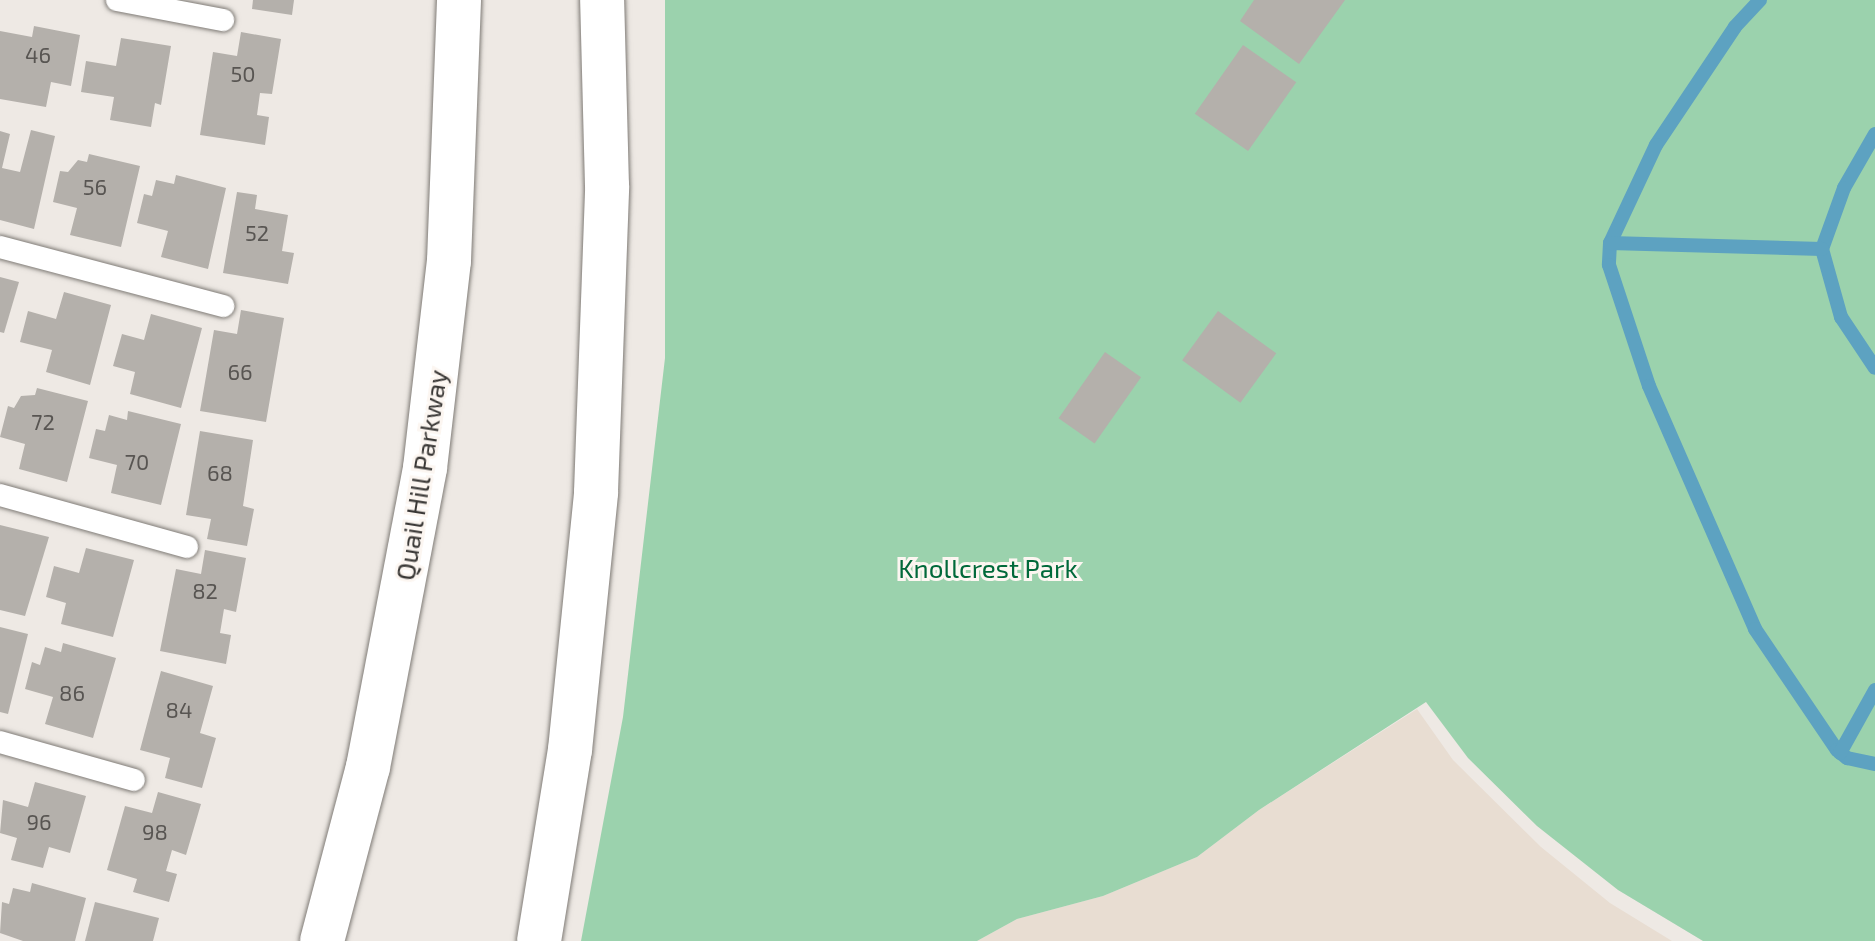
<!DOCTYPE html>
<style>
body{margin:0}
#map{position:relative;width:1875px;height:941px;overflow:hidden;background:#eee9e4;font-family:"Exo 2",sans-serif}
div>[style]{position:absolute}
.built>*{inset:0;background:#e8ddd2}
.green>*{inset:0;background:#9bd2ad}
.stream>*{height:14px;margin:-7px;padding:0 7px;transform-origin:7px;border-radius:7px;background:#5da2c1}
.building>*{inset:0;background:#b4b0ab;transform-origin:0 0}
.roads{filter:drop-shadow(0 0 2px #7f7b76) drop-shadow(0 0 2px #7f7b76)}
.lane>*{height:22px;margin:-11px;padding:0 11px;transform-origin:11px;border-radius:11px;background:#fff}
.secondary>*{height:44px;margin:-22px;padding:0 22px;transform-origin:22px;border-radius:22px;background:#fff}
span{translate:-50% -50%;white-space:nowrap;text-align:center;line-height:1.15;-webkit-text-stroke:6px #fcf6f1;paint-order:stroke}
.number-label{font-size:22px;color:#585552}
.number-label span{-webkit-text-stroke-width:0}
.street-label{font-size:26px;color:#393735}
.park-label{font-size:26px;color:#00693a}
</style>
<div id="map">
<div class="built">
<div style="clip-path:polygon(1417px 709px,1453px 760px,1541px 847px,1610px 903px,1672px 941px,977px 941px,1017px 919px,1103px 896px,1197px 857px,1259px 810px)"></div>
</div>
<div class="green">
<div style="clip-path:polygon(665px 0,1875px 0,1875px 941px,1703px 941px,1618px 890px,1537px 826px,1468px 758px,1426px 702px,1259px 810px,1197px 857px,1103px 896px,1017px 919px,977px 941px,581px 941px,623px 717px,665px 358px)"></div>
</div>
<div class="stream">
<div style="left:1760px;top:0;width:37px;rotate:133deg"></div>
<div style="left:1735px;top:27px;width:142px;rotate:123.8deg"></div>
<div style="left:1656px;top:145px;width:108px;rotate:115.1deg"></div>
<div style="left:1610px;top:243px;width:22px;rotate:93deg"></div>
<div style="left:1609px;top:265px;width:127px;rotate:71.7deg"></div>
<div style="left:1649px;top:386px;width:265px;rotate:66.4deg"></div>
<div style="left:1755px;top:629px;width:146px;rotate:55.9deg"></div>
<div style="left:1837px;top:750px;width:13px;rotate:39deg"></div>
<div style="left:1847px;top:758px;width:29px;rotate:12deg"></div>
<div style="left:1875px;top:134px;width:62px;rotate:119.9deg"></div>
<div style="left:1844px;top:188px;width:65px;rotate:109.8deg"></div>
<div style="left:1822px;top:249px;width:71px;rotate:74.4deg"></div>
<div style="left:1841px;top:317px;width:61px;rotate:56.3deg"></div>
<div style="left:1610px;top:243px;width:212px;rotate:1.6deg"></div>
<div style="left:1840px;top:753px;width:72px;rotate:-60.9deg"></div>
</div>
<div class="building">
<div style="clip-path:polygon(253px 0,294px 0,292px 15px,252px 9px)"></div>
<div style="clip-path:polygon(1254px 0,1345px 0,1299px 64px,1240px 21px)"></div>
<div style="clip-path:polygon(34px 26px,80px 35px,71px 86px,51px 82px,46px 107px,0 99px,0 31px,32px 37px)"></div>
<div style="clip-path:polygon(241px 32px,281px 39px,272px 94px,260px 93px,257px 115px,269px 117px,265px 145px,200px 135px,213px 52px,237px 56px)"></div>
<div style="clip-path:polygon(121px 38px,171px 46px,161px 105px,155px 103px,151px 127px,110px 120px,114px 97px,81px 92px,86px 61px,116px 66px)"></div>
<div style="left:1243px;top:45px;width:65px;height:84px;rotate:35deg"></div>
<div style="clip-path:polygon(31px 130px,55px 136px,34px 229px,0 220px,0 131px,10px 134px,2px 168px,20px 172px)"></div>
<div style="clip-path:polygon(89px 154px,140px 166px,121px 247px,70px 235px,77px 208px,53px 202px,60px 171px,68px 172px,78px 160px,87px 162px)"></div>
<div style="clip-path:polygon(176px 175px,226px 188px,208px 269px,161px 257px,168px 231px,137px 223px,144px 194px,152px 196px,156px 180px,174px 184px)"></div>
<div style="clip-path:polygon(237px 192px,257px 195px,255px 209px,288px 215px,282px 251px,294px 253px,288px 284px,223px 273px)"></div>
<div style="clip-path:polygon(0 277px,19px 282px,4px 333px,0 332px)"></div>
<div style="clip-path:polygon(64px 292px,111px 305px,90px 385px,46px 372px,52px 350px,20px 342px,28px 311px,56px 319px)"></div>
<div style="clip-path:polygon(241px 310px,284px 318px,266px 422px,200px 411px,214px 330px,237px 334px)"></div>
<div style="left:1218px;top:311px;width:72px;height:61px;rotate:36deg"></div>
<div style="clip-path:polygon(151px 314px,202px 328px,181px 408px,130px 394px,135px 372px,113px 366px,122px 334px,144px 340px)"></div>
<div style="left:1105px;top:352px;width:44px;height:81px;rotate:35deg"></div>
<div style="clip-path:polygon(37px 388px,88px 401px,67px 482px,19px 469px,25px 444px,0 437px,8px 406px,14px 408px,21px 396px,35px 395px)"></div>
<div style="clip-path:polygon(128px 411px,181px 424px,161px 505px,111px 493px,117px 465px,89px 458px,96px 429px,105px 431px,109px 415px,127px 420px)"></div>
<div style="clip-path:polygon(200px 431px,253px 440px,243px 506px,254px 509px,247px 546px,207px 539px,211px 519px,186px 515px)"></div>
<div style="clip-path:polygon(0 525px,49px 537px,25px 616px,0 610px)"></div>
<div style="clip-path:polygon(86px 548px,134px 560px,113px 637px,61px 624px,66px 603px,46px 597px,54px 566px,79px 573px)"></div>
<div style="clip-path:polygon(205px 550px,246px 558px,236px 612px,224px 609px,220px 633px,231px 635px,226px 664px,160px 651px,176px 569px,201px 574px)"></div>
<div style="clip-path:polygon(0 627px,28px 634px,8px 714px,0 712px)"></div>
<div style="clip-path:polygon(63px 643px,116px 658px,93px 738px,45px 724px,53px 697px,25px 689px,32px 662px,40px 665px,45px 647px,61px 652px)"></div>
<div style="clip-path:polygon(161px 671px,213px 686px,200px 733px,216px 738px,202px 788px,165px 778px,170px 758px,140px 750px)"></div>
<div style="clip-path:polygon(35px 782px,86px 796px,70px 853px,49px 847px,43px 868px,11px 860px,17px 838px,0 833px,3px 800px,28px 807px)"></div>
<div style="clip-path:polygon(158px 792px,201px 804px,186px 855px,172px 850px,166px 871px,177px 874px,169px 902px,133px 892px,137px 879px,107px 870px,125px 806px,152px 813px)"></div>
<div style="clip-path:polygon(32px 883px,86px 898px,75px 941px,23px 941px,0 933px,2px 902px,9px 904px,13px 888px,30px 892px)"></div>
<div style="clip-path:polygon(95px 902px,159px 918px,153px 941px,85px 941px)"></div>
</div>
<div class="roads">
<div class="lane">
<div style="left:117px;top:0;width:108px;rotate:10.7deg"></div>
<div style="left:0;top:247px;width:231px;rotate:14.8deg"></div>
<div style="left:0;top:495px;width:194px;rotate:15.5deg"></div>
<div style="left:0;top:742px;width:139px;rotate:15.8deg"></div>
</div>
<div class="secondary">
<div style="left:322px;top:941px;width:180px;rotate:-75.2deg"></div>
<div style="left:368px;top:767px;width:304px;rotate:-79.2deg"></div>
<div style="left:425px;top:468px;width:208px;rotate:-83.4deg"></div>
<div style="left:449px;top:261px;width:261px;rotate:-87.8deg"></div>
<div style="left:539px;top:941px;width:193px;rotate:-80.8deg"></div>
<div style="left:570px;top:750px;width:259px;rotate:-84.2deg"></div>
<div style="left:596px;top:492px;width:306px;rotate:-87.9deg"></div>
<div style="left:607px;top:186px;width:186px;rotate:-91.5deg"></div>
</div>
</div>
<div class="number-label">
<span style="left:38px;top:55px">46</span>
<span style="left:243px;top:74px">50</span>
<span style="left:95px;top:187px">56</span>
<span style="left:257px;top:233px">52</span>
<span style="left:240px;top:372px">66</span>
<span style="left:43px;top:422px">72</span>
<span style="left:137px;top:462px">70</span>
<span style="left:220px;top:473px">68</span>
<span style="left:205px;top:591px">82</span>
<span style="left:72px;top:693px">86</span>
<span style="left:179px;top:710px">84</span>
<span style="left:39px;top:822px">96</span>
<span style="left:155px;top:832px">98</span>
</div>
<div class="street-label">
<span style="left:421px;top:475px;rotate:-81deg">Quail Hill Parkway</span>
</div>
<div class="park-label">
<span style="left:988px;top:568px">Knollcrest Park</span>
</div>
</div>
